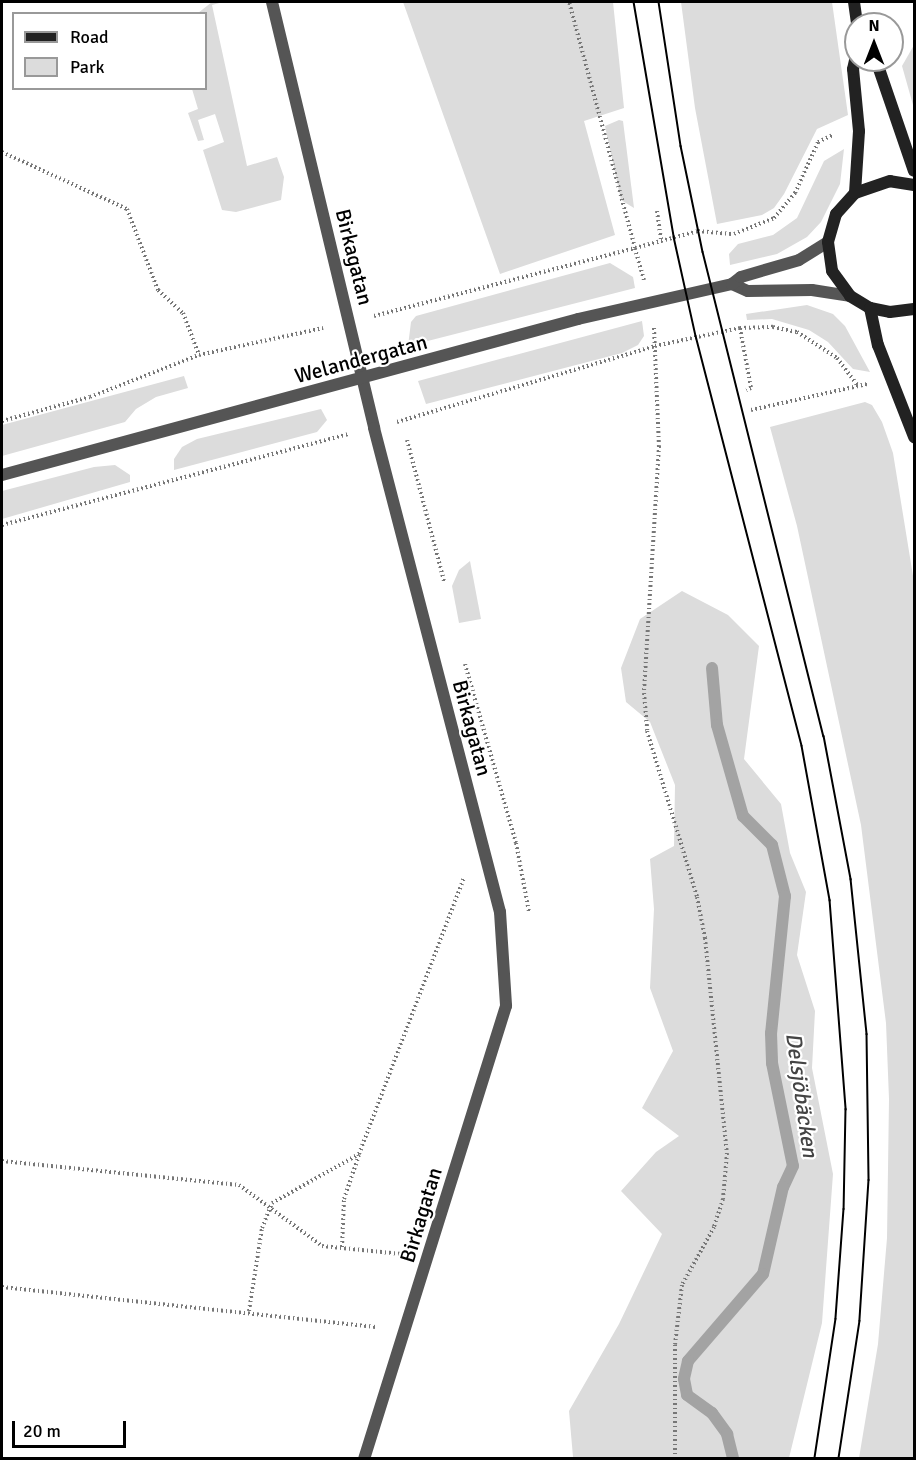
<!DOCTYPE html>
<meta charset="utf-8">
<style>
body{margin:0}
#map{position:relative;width:916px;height:1460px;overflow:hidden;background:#fff;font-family:Signika,sans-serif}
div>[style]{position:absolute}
.green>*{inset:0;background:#dcdcdc}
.stream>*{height:12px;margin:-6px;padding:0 6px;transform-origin:6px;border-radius:6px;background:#a3a3a3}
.path>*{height:4px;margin-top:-2px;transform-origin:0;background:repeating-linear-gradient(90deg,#777 0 1.5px,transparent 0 4.5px)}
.street>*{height:12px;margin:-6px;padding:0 6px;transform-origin:6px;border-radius:6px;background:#555}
.secondary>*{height:12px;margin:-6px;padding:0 6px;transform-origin:6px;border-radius:6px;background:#222}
.tram>*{height:1.5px;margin:-0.75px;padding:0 0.75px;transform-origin:0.75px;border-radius:0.75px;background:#000}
span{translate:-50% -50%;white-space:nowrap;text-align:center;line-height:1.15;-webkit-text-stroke:4.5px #fff;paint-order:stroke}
.street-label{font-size:21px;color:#000}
.water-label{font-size:22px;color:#444;font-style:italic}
.frame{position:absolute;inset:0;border:3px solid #000;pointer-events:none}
.legend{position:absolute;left:12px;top:12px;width:195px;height:78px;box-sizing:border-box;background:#fff;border:2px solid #999;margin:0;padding:8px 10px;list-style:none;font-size:18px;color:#000}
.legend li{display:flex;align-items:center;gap:12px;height:30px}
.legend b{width:30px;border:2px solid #999}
.north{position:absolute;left:844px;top:12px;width:60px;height:60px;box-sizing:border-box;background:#fff;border:2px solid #999;border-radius:50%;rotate:0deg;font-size:16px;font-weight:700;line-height:24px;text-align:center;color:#000}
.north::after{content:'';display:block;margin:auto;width:21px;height:27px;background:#000;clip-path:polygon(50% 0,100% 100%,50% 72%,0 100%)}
.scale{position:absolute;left:12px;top:1421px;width:114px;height:27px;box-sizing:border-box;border:3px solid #000;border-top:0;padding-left:8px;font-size:18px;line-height:21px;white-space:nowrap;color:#000;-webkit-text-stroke:4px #fff;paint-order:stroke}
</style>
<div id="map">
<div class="green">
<div style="clip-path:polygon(212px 2px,223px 2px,212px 5px,247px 166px,277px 157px,284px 177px,281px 200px,236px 212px,222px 210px,203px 150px,224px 142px,215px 114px,198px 120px,204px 140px,198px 141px,188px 113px,198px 109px,192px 89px,206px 88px,206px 14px,198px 13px)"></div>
<div style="clip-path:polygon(403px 2px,613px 2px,624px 108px,584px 121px,615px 235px,500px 274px)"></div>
<div style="clip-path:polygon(681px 2px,832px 2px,848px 115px,817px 129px,784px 194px,774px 208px,762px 215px,717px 224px,695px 108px)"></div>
<div style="clip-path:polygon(914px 45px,914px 104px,913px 105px,902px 66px)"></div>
<div style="clip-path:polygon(619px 120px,623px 121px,634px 208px,621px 200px,605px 126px)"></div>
<div style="clip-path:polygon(844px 149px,840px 184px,821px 222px,807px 237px,777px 254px,730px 265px,729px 254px,738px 244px,773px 235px,797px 218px,824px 161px)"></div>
<div style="clip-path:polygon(610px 263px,633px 277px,635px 288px,408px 346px,411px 322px,416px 316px)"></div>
<div style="clip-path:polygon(807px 305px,833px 314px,845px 326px,870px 372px,853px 369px,828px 342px,809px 330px,772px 319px,747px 320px,746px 314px)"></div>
<div style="clip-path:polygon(642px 321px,644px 336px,638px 345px,622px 353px,426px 404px,418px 381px)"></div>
<div style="clip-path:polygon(184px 376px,188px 388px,156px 397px,136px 409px,125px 422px,2px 456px,2px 425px)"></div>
<div style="clip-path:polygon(865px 402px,872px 405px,882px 422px,893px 453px,914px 582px,914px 1458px,859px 1458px,878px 1344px,887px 1238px,889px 1099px,886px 1023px,861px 825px,797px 526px,770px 427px)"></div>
<div style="clip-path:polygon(321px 409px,327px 420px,317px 432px,174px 470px,174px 459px,182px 447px,197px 439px)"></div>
<div style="clip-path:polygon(115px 465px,130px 475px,130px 482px,2px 519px,2px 491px,94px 467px)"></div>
<div style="clip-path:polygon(470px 561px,481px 619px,459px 623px,452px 586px,459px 570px)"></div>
<div style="clip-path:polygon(682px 591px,728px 615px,759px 646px,744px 759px,781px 804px,790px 853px,806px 892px,797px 955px,815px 1011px,812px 1068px,833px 1174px,822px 1323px,789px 1458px,573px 1457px,569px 1411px,619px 1324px,662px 1234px,621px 1191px,656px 1152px,679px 1136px,642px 1108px,673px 1051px,650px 988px,654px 909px,650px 859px,674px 846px,675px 785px,650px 722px,626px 702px,621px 668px,640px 619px)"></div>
</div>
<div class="stream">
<div style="left:712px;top:668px;width:57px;rotate:85deg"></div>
<div style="left:717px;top:725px;width:95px;rotate:74.1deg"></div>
<div style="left:743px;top:816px;width:41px;rotate:45deg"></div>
<div style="left:772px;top:845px;width:53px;rotate:75.7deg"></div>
<div style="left:785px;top:896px;width:138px;rotate:95.8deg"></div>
<div style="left:771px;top:1033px;width:30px;rotate:88deg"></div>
<div style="left:772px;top:1063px;width:105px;rotate:78.5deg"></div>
<div style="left:793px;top:1166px;width:23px;rotate:115deg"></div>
<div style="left:783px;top:1187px;width:89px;rotate:102.9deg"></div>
<div style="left:763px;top:1274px;width:115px;rotate:130.8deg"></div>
<div style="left:688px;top:1361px;width:18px;rotate:103deg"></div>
<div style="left:684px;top:1379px;width:16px;rotate:79deg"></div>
<div style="left:687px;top:1395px;width:31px;rotate:36deg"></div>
<div style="left:712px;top:1413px;width:26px;rotate:54deg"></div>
<div style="left:727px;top:1434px;width:25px;rotate:76deg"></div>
</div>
<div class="path">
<div style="left:2px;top:152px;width:137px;rotate:24.5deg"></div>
<div style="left:127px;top:209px;width:87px;rotate:69.1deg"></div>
<div style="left:158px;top:290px;width:34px;rotate:43deg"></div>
<div style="left:183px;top:313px;width:45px;rotate:69.1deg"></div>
<div style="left:657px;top:211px;width:29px;rotate:82deg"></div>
<div style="left:644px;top:280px;width:33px;rotate:-106deg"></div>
<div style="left:635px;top:248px;width:65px;rotate:-15.1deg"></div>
<div style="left:698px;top:231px;width:36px;rotate:5deg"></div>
<div style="left:734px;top:234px;width:43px;rotate:-21.8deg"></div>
<div style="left:774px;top:218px;width:33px;rotate:-50deg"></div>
<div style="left:795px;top:193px;width:56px;rotate:-65.7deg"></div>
<div style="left:818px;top:142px;width:17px;rotate:-25deg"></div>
<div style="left:374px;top:316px;width:270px;rotate:-14.6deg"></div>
<div style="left:635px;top:248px;width:255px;rotate:-105deg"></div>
<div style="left:654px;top:328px;width:118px;rotate:87.6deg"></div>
<div style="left:659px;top:446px;width:247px;rotate:93.5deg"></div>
<div style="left:644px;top:693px;width:38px;rotate:85deg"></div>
<div style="left:647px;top:731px;width:173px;rotate:73.2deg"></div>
<div style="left:697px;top:897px;width:42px;rotate:79deg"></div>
<div style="left:705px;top:938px;width:216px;rotate:84.2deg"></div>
<div style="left:727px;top:1153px;width:46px;rotate:95deg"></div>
<div style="left:723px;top:1199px;width:29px;rotate:108deg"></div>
<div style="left:714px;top:1227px;width:66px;rotate:118.9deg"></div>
<div style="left:682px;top:1285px;width:60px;rotate:96.7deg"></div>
<div style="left:675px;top:1345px;width:113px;rotate:90deg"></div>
<div style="left:740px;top:328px;width:61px;rotate:79.6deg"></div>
<div style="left:751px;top:388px;width:5px;rotate:158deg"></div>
<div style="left:751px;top:410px;width:119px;rotate:-12.6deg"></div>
<div style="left:2px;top:421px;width:91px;rotate:-15.3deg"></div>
<div style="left:90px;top:397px;width:117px;rotate:-21.1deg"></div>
<div style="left:199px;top:355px;width:127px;rotate:-12.3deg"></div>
<div style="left:397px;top:422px;width:269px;rotate:-16.4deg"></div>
<div style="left:655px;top:346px;width:87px;rotate:-12deg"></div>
<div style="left:740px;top:328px;width:33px;rotate:-2deg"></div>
<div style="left:773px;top:327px;width:25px;rotate:12deg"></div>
<div style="left:797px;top:332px;width:48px;rotate:33deg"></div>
<div style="left:837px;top:358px;width:35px;rotate:53deg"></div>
<div style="left:407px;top:440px;width:146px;rotate:75.3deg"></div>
<div style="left:2px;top:525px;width:359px;rotate:-14.7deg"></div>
<div style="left:465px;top:664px;width:186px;rotate:74.1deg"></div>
<div style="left:516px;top:843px;width:70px;rotate:79.3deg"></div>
<div style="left:2px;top:1161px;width:238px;rotate:5.8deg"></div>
<div style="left:239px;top:1185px;width:103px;rotate:36.3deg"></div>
<div style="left:322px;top:1246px;width:80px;rotate:5.7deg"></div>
<div style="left:342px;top:1247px;width:48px;rotate:-87.6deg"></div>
<div style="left:344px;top:1199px;width:46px;rotate:-71.2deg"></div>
<div style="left:2px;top:1287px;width:378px;rotate:6.1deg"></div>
<div style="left:249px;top:1311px;width:84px;rotate:-81.1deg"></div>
<div style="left:262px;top:1228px;width:27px;rotate:-68deg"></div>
<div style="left:272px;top:1203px;width:100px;rotate:-29.4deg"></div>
<div style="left:359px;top:1154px;width:295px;rotate:-69.2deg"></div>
</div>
<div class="street">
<div style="left:272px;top:2px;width:438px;rotate:76.5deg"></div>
<div style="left:374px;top:428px;width:500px;rotate:75.41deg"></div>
<div style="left:500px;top:912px;width:94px;rotate:86.3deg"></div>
<div style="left:506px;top:1006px;width:474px;rotate:107.4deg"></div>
<div style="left:732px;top:284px;width:17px;rotate:24deg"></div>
<div style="left:748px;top:291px;width:64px;rotate:-0.9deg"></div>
<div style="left:812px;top:290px;width:38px;rotate:9deg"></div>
<div style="left:2px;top:475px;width:597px;rotate:-15.15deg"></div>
<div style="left:578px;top:319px;width:158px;rotate:-12.8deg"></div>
<div style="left:732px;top:284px;width:11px;rotate:-38deg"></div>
<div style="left:741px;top:277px;width:60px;rotate:-16.3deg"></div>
<div style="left:799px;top:260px;width:34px;rotate:-32deg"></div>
</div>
<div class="secondary">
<div style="left:854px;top:2px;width:22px;rotate:82deg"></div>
<div style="left:876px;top:60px;width:117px;rotate:71.1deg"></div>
<div style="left:914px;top:185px;width:24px;rotate:-171deg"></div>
<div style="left:890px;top:181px;width:37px;rotate:161deg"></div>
<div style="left:855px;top:193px;width:28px;rotate:132deg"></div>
<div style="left:836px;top:214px;width:29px;rotate:106deg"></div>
<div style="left:828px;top:242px;width:29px;rotate:82deg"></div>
<div style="left:832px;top:271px;width:31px;rotate:54deg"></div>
<div style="left:850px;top:296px;width:23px;rotate:31deg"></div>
<div style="left:870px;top:308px;width:20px;rotate:11deg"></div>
<div style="left:890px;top:312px;width:24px;rotate:-7deg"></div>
<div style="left:855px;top:193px;width:62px;rotate:-86.3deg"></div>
<div style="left:859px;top:131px;width:62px;rotate:-95.5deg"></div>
<div style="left:853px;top:69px;width:13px;rotate:-77deg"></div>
<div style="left:870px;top:308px;width:38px;rotate:78deg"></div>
<div style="left:878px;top:345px;width:99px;rotate:68.6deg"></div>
</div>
<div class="tram">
<div style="left:634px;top:2px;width:238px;rotate:80.3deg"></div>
<div style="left:674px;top:237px;width:101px;rotate:77.5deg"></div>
<div style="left:696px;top:336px;width:423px;rotate:75.5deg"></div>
<div style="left:802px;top:746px;width:157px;rotate:79.7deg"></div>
<div style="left:830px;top:900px;width:210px;rotate:85.6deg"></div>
<div style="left:846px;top:1109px;width:100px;rotate:91.1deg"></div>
<div style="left:844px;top:1209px;width:110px;rotate:94.2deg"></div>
<div style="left:836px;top:1319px;width:141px;rotate:98.6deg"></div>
<div style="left:659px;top:2px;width:146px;rotate:81.3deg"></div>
<div style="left:681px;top:146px;width:108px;rotate:78.3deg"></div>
<div style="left:703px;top:252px;width:499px;rotate:76deg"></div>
<div style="left:824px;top:736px;width:146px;rotate:79.3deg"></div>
<div style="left:851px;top:879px;width:156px;rotate:84.1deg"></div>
<div style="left:867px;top:1034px;width:146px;rotate:89.2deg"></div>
<div style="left:869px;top:1180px;width:141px;rotate:93.7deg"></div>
<div style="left:860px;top:1321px;width:139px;rotate:98.7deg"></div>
</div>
<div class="street-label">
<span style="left:354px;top:257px;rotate:76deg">Birkagatan</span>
<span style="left:361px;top:359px;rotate:-15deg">Welandergatan</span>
<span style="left:472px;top:728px;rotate:75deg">Birkagatan</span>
<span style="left:421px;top:1215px;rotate:-73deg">Birkagatan</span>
</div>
<div class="water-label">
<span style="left:802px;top:1095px;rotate:82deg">Delsjöbäcken</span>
</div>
<div class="frame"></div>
<ul class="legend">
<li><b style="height:8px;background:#222"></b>Road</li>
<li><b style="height:16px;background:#dcdcdc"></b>Park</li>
</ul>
<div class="north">N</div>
<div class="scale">20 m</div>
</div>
